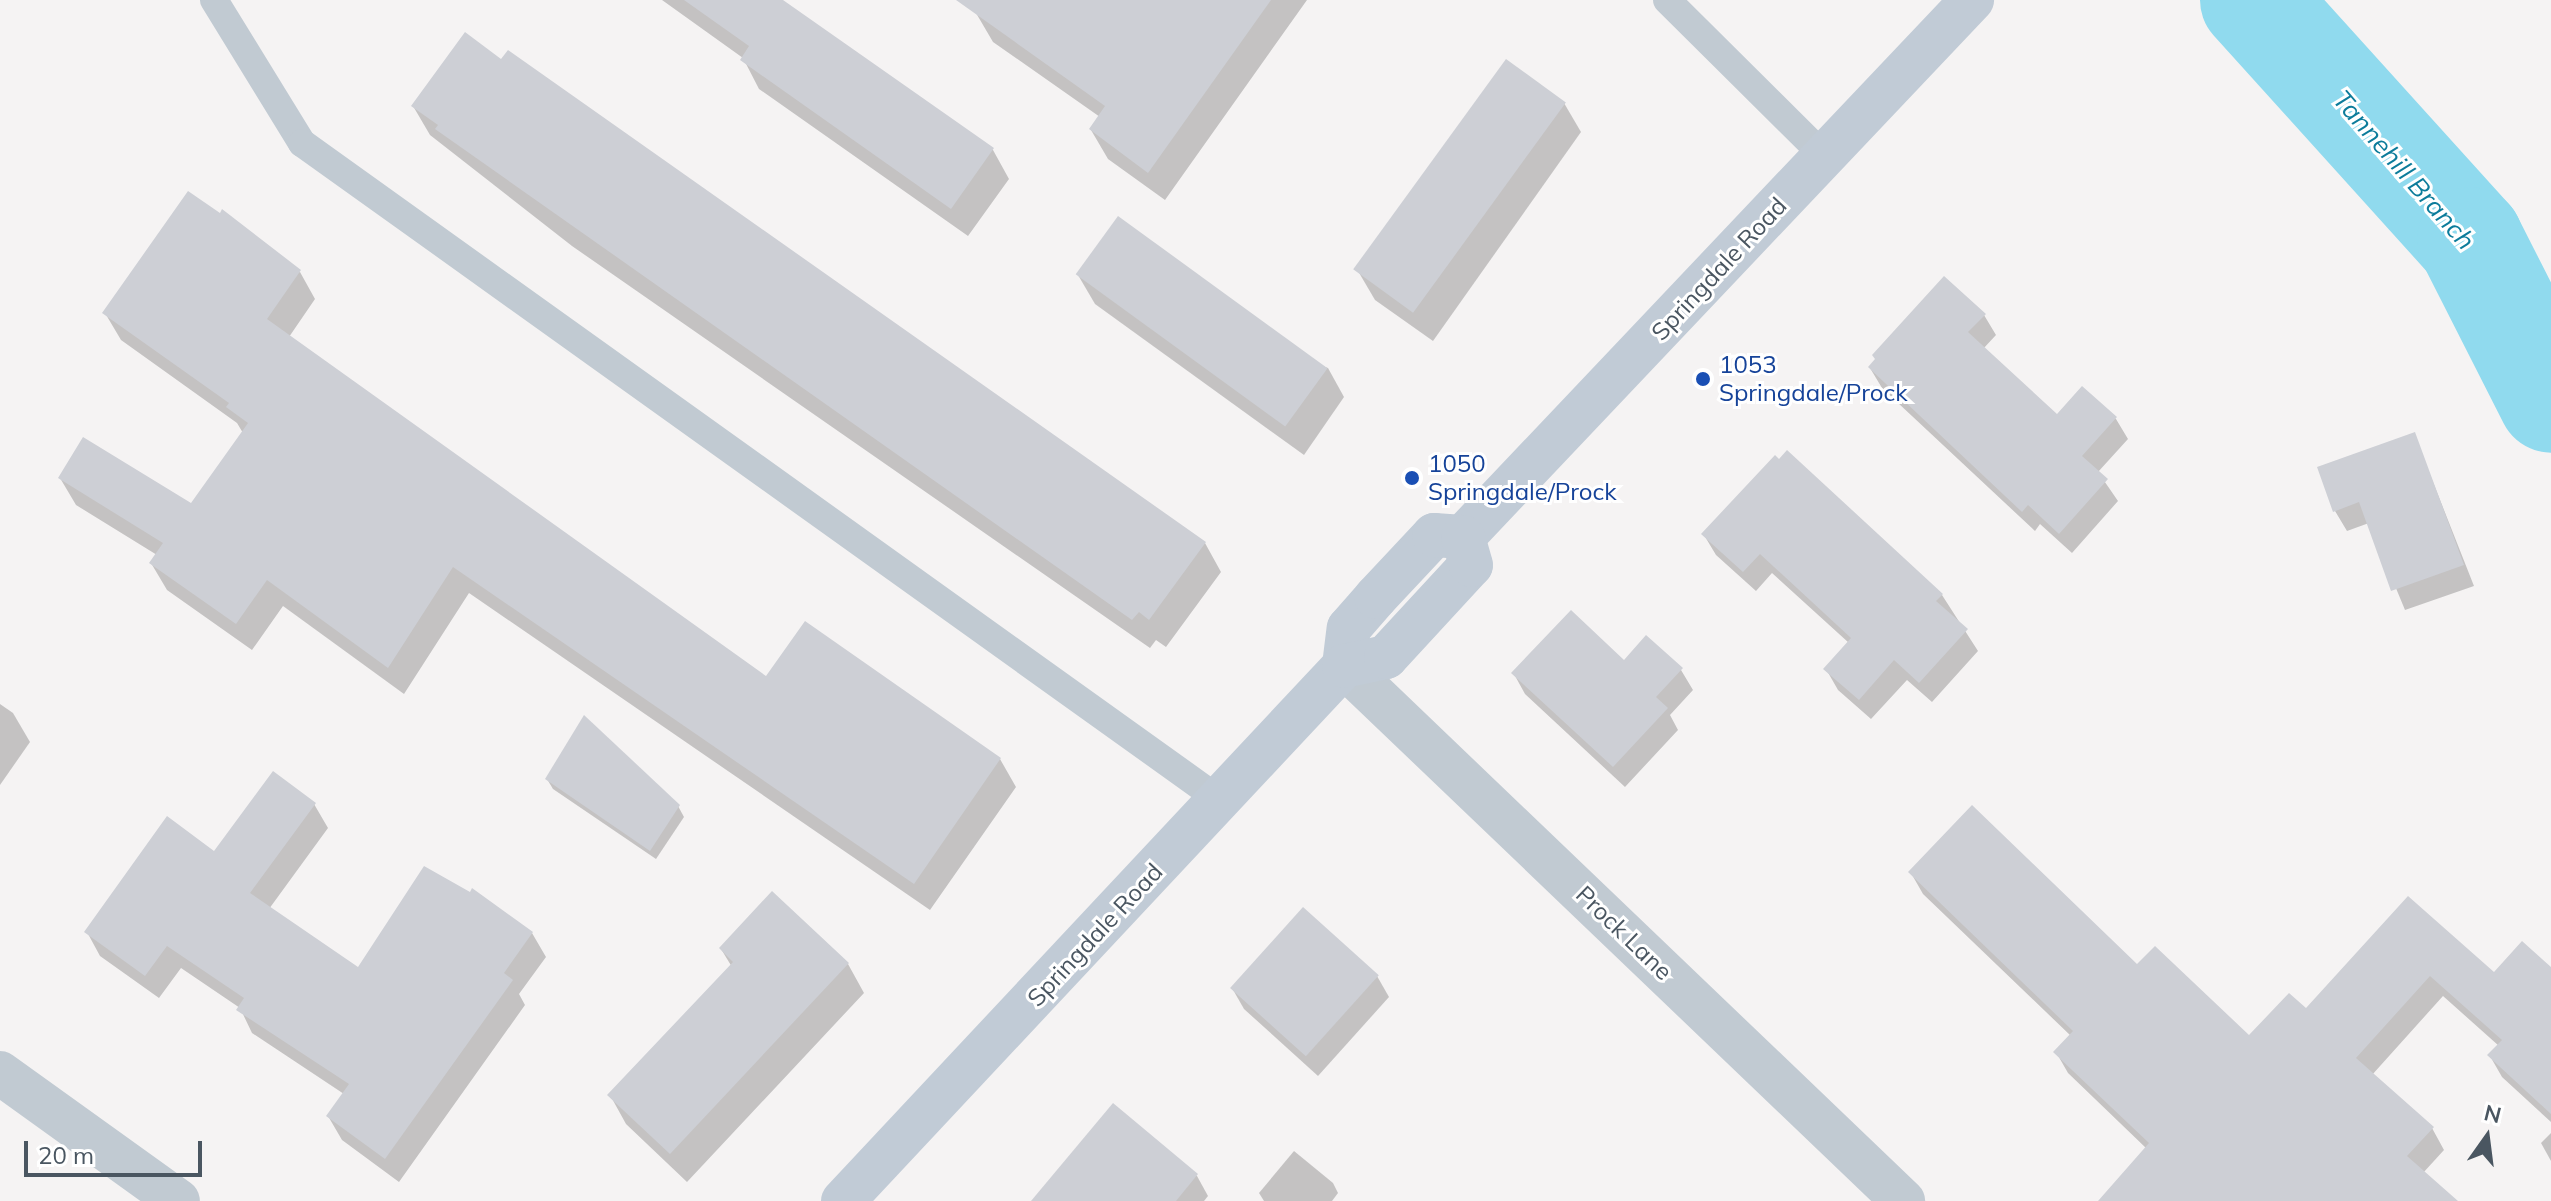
<!DOCTYPE html>
<style>
body{margin:0}
#map{position:relative;width:2551px;height:1201px;overflow:hidden;background:#f5f3f3;font-family:Mulish,sans-serif}
div>[style]{position:absolute}
.shadow>*{inset:0;background:#0003}
.river>*{height:106px;margin:-53px;padding:0 53px;transform-origin:53px;border-radius:53px;background:#90daee}
.building>*{inset:0;background:#cdcfd5;transform-origin:0 0}
.lane>*{height:28px;margin:-14px;padding:0 14px;transform-origin:14px;border-radius:14px;background:#c1cad2}
.street>*{height:44px;margin:-22px;padding:0 22px;transform-origin:22px;border-radius:22px;background:#c1cad2}
.secondary>*{height:44px;margin:-22px;padding:0 22px;transform-origin:22px;border-radius:22px;background:#c1cbd6}
.dots>*{width:22px;height:22px;translate:-50% -50%;box-sizing:border-box;border:4px solid #fff;border-radius:50%}
span{translate:-50% -50%;white-space:nowrap;text-align:center;line-height:1.15;-webkit-text-stroke:6px #fff;paint-order:stroke}
.street-label{font-size:24px;color:#4a5661}
.transit-label{font-size:24px;color:#164399}
.left{translate:0 -50%;text-align:left}
.water-label{font-size:26px;color:#0c7c9b;font-style:italic}
.north{position:absolute;left:2447px;top:1097px;width:80px;height:80px;-webkit-text-stroke:6px #fff;paint-order:stroke;rotate:14deg;font-size:22px;font-weight:700;line-height:32px;text-align:center;color:#4a5661}
.north::after{content:'';display:block;margin:auto;width:28px;height:36px;background:#4a5661;clip-path:polygon(50% 0,100% 100%,50% 72%,0 100%)}
.scale{position:absolute;left:24px;top:1141px;width:178px;height:36px;box-sizing:border-box;border:4px solid #4a5661;border-top:0;padding-left:10px;font-size:24px;line-height:28px;white-space:nowrap;color:#4a5661;-webkit-text-stroke:6px #fff;paint-order:stroke}
</style>
<div id="map">
<div class="shadow">
<div style="clip-path:polygon(662px 0,778px 0,993px 150px,1009px 179px,968px 236px,759px 89px,743px 58px)"></div>
<div style="clip-path:polygon(985px 0,1307px 0,1165px 200px,1108px 159px,1091px 130px,1100px 117px,993px 42px,976px 13px)"></div>
<div style="clip-path:polygon(1564px 103px,1581px 132px,1433px 341px,1375px 300px,1358px 271px)"></div>
<div style="clip-path:polygon(413px 106px,1205px 543px,1221px 572px,1166px 647px,1156px 640px,1150px 648px,572px 246px,430px 135px)"></div>
<div style="clip-path:polygon(300px 272px,315px 299px,289px 337px,767px 679px,1000px 759px,1016px 787px,930px 910px,469px 593px,404px 694px,283px 606px,252px 650px,167px 590px,151px 563px,157px 555px,76px 505px,60px 478px,192px 506px,243px 433px,237px 423px,121px 340px,105px 313px)"></div>
<div style="clip-path:polygon(1078px 275px,1328px 368px,1344px 397px,1304px 455px,1095px 304px)"></div>
<div style="clip-path:polygon(1984px 315px,1996px 335px,1983px 349px,2057px 417px,2082px 389px,2116px 419px,2128px 439px,2098px 472px,2118px 501px,2072px 553px,2040px 524px,2035px 531px,1882px 388px,1870px 368px)"></div>
<div style="clip-path:polygon(2414px 434px,2474px 586px,2405px 610px,2369px 523px,2347px 531px,2335px 511px)"></div>
<div style="clip-path:polygon(1704px 535px,1942px 595px,1978px 651px,1932px 702px,1907px 680px,1871px 719px,1838px 690px,1826px 669px,1849px 643px,1772px 573px,1756px 591px,1716px 555px)"></div>
<div style="clip-path:polygon(1624px 663px,1681px 670px,1693px 690px,1670px 715px,1678px 730px,1625px 787px,1525px 694px,1514px 674px)"></div>
<div style="clip-path:polygon(0 704px,13px 713px,30px 742px,0 785px)"></div>
<div style="clip-path:polygon(547px 779px,678px 806px,684px 817px,656px 859px,553px 789px)"></div>
<div style="clip-path:polygon(314px 804px,328px 828px,269px 909px,359px 969px,532px 933px,546px 957px,519px 994px,525px 1005px,399px 1182px,342px 1140px,328px 1116px,344px 1094px,252px 1033px,240px 1008px,181px 968px,159px 998px,100px 956px,87px 932px,215px 854px)"></div>
<div style="clip-path:polygon(1911px 873px,2137px 967px,2249px 1038px,2306px 1011px,2408px 899px,2495px 974px,2551px 969px,2551px 1122px,2502px 1077px,2490px 1056px,2499px 1046px,2443px 996px,2372px 1075px,2432px 1128px,2444px 1150px,2423px 1173px,2455px 1201px,2100px 1201px,2147px 1149px,2068px 1073px,2056px 1052px,2071px 1036px,1923px 894px)"></div>
<div style="clip-path:polygon(721px 949px,848px 964px,864px 993px,687px 1182px,626px 1124px,610px 1095px,732px 967px)"></div>
<div style="clip-path:polygon(1377px 976px,1389px 997px,1318px 1076px,1244px 1009px,1232px 988px)"></div>
<div style="clip-path:polygon(1114px 1106px,1197px 1176px,1208px 1196px,1204px 1201px,1055px 1201px)"></div>
<div style="clip-path:polygon(2551px 1133px,2551px 1161px,2541px 1143px)"></div>
<div style="clip-path:polygon(1294px 1151px,1333px 1183px,1338px 1193px,1332px 1201px,1264px 1201px,1259px 1193px)"></div>
</div>
<div class="river">
<div style="left:2253px;top:0;width:324px;rotate:47.9deg"></div>
<div style="left:2470px;top:240px;width:179px;rotate:63.1deg"></div>
</div>
<div class="building">
<div style="clip-path:polygon(684px 0,783px 0,994px 148px,951px 209px,740px 60px,749px 46px)"></div>
<div style="clip-path:polygon(956px 0,1271px 0,1148px 173px,1089px 129px,1105px 106px)"></div>
<div style="clip-path:polygon(465px 32px,501px 59px,508px 50px,1206px 542px,1149px 620px,1139px 612px,1132px 620px,435px 129px,438px 125px,411px 106px)"></div>
<div style="left:1506px;top:59px;width:74px;height:260px;rotate:36deg"></div>
<div style="clip-path:polygon(188px 191px,220px 213px,222px 209px,301px 270px,267px 319px,766px 676px,805px 621px,1001px 758px,914px 884px,453px 567px,388px 668px,267px 580px,236px 624px,149px 563px,163px 543px,58px 478px,83px 437px,191px 503px,248px 423px,226px 407px,229px 403px,102px 313px)"></div>
<div style="left:1118px;top:216px;width:259px;height:72px;rotate:36deg"></div>
<div style="clip-path:polygon(1944px 276px,1986px 314px,1968px 332px,2057px 414px,2082px 386px,2117px 417px,2082px 456px,2108px 479px,2059px 534px,2028px 505px,2022px 512px,1868px 367px,1875px 359px,1872px 355px)"></div>
<div style="clip-path:polygon(2415px 432px,2464px 565px,2391px 591px,2359px 502px,2333px 512px,2317px 467px)"></div>
<div style="clip-path:polygon(1787px 450px,1943px 594px,1936px 601px,1968px 629px,1919px 683px,1894px 660px,1859px 700px,1823px 669px,1851px 638px,1760px 554px,1743px 572px,1701px 534px,1775px 455px,1779px 459px)"></div>
<div style="clip-path:polygon(1571px 610px,1624px 660px,1646px 635px,1683px 668px,1656px 697px,1668px 708px,1613px 767px,1511px 673px)"></div>
<div style="clip-path:polygon(584px 715px,680px 805px,650px 851px,545px 779px)"></div>
<div style="clip-path:polygon(273px 771px,316px 803px,250px 893px,358px 967px,424px 866px,470px 892px,472px 888px,533px 932px,504px 973px,513px 980px,385px 1159px,326px 1116px,349px 1084px,236px 1010px,244px 998px,167px 946px,145px 976px,84px 932px,167px 816px,214px 851px)"></div>
<div style="clip-path:polygon(1972px 805px,2137px 964px,2155px 946px,2249px 1035px,2289px 993px,2306px 1008px,2408px 896px,2494px 972px,2522px 941px,2551px 967px,2551px 1114px,2487px 1055px,2502px 1040px,2430px 976px,2356px 1058px,2434px 1127px,2407px 1156px,2458px 1201px,2098px 1201px,2149px 1143px,2053px 1052px,2073px 1031px,1908px 872px)"></div>
<div style="clip-path:polygon(772px 891px,849px 963px,670px 1154px,607px 1095px,733px 962px,719px 948px)"></div>
<div style="left:1303px;top:907px;width:102px;height:109px;rotate:42deg"></div>
<div style="clip-path:polygon(1113px 1103px,1198px 1174px,1176px 1201px,1031px 1201px)"></div>
</div>
<div class="lane">
<div style="left:214px;top:0;width:168px;rotate:58.4deg"></div>
<div style="left:302px;top:143px;width:1130px;rotate:35.6deg"></div>
<div style="left:1667px;top:0;width:223px;rotate:44.8deg"></div>
</div>
<div class="street">
<div style="left:1344px;top:666px;width:774px;rotate:43.74deg"></div>
<div style="left:0;top:1073px;width:219px;rotate:35.7deg"></div>
</div>
<div class="secondary">
<div style="left:1463px;top:537px;width:740px;rotate:-46.53deg"></div>
<div style="left:1344px;top:666px;width:38px;rotate:-83deg"></div>
<div style="left:1349px;top:628px;width:41px;rotate:-48.9deg"></div>
<div style="left:1376px;top:597px;width:85px;rotate:-46.9deg"></div>
<div style="left:1434px;top:535px;width:29px;rotate:4deg"></div>
<div style="left:843px;top:1201px;width:733px;rotate:-46.88deg"></div>
<div style="left:1344px;top:666px;width:43px;rotate:-12.1deg"></div>
<div style="left:1386px;top:657px;width:125px;rotate:-47.3deg"></div>
<div style="left:1471px;top:565px;width:29px;rotate:-106deg"></div>
</div>
<div class="dots">
<div style="left:1703px;top:379px;background:#1a4fb4"></div>
<div style="left:1412px;top:478px;background:#1a4fb4"></div>
</div>
<div class="street-label">
<span style="left:1719px;top:269px;rotate:-47deg">Springdale Road</span>
<span style="left:1624px;top:933px;rotate:44deg">Prock Lane</span>
<span style="left:1095px;top:935px;rotate:-47deg">Springdale Road</span>
</div>
<div class="transit-label">
<span class="left" style="left:1719px;top:379px">1053<br>Springdale/Prock</span>
<span class="left" style="left:1428px;top:478px">1050<br>Springdale/Prock</span>
</div>
<div class="water-label">
<span style="left:2404px;top:170px;rotate:49deg">Tannehill Branch</span>
</div>
<div class="north">N</div>
<div class="scale">20 m</div>
</div>
